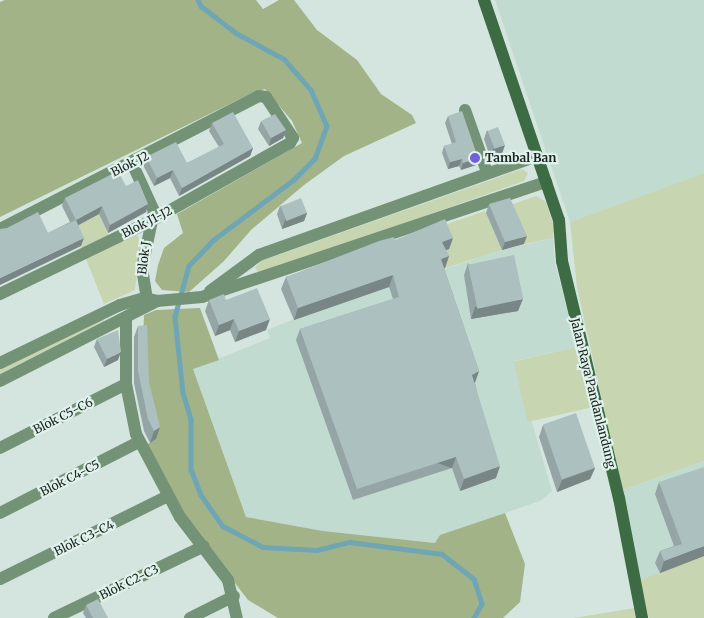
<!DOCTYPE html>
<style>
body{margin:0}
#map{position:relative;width:704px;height:618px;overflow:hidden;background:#d3e5de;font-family:Merriweather,serif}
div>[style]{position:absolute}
.built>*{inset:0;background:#c1dbd1}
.green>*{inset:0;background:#c7d5b1;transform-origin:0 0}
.forest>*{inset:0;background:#a2b388}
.stream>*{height:4.5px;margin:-2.25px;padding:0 2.25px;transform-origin:2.25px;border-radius:2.25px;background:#6fa6b5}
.street>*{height:12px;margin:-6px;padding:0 6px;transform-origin:6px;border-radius:6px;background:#739276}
.secondary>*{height:12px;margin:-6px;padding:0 6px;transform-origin:6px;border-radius:6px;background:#3d6c44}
.wall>*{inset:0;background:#95a5a5}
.shaded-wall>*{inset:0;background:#798686;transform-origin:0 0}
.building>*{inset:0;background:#adc0c0;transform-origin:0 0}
.dots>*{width:14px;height:14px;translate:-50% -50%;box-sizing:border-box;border:2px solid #e0f2ec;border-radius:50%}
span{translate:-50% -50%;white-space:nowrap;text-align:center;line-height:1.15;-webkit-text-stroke:4.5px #e0f2ec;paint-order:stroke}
.poi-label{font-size:12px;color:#1b221f;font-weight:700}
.left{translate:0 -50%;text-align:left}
.street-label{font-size:12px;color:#1b221f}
</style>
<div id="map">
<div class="built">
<div style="clip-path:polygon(495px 0,704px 0,704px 173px,570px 222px)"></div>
<div style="clip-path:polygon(553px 238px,555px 263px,577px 347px,514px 361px,552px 491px,540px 501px,440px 535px,436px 543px,323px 531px,246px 517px,193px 369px,270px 338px,267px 330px,307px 314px,502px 250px)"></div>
<div style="clip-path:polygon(704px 461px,704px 556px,640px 580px,622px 490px)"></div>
</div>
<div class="green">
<div style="clip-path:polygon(522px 169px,528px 173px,524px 181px,265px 272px,258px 272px,255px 268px,261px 261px)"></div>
<div style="clip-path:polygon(704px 173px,704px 461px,622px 490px,577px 287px,570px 222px)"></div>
<div style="clip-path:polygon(536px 196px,546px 202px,554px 227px,553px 238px,524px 244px,507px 206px)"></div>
<div style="clip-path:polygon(485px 211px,502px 250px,445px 268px,438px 254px,439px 227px)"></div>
<div style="left:99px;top:214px;width:24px;height:30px;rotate:66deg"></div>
<div style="clip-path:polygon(136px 233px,141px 242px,135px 290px,104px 304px,86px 259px)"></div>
<div style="clip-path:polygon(103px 318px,104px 321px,0 374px,0 368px)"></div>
<div style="left:577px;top:347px;width:62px;height:65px;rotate:77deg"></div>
<div style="clip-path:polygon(704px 556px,704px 618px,649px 618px,640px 580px)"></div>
<div style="clip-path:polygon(635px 608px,636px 618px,574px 618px)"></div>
</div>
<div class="forest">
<div style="clip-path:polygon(5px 0,256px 0,263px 9px,279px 0,294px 0,317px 30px,357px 60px,381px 94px,412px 115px,416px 123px,344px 156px,304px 185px,251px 230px,224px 261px,189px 292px,162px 290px,155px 281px,158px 265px,164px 248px,183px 233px,177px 214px,302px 143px,292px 121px,265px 89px,252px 93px,0 217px,0 2px)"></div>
<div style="clip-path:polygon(200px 308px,219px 360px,193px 369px,246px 517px,323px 531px,435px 543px,440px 535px,505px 513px,525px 564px,520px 602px,503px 618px,278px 618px,248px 600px,186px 519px,146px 445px,156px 439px,142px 366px,144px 315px,156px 310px)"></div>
</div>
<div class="stream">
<div style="left:198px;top:0;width:7px;rotate:63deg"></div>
<div style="left:201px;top:6px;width:44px;rotate:37.6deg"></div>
<div style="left:236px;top:33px;width:55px;rotate:28.4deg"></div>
<div style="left:284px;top:59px;width:41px;rotate:48.9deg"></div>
<div style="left:311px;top:90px;width:39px;rotate:66deg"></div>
<div style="left:327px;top:126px;width:35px;rotate:110deg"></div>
<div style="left:315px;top:159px;width:30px;rotate:135deg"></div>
<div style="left:294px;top:180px;width:99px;rotate:143.2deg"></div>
<div style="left:215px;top:239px;width:37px;rotate:134deg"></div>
<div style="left:189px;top:266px;width:53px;rotate:105.4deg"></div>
<div style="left:175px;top:317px;width:76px;rotate:84deg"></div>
<div style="left:183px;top:393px;width:28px;rotate:73deg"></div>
<div style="left:191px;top:420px;width:49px;rotate:90deg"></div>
<div style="left:191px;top:469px;width:28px;rotate:69deg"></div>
<div style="left:201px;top:495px;width:38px;rotate:55deg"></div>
<div style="left:223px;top:526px;width:45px;rotate:27.7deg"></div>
<div style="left:263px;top:547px;width:54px;rotate:3.2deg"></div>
<div style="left:317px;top:550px;width:34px;rotate:-14deg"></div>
<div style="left:350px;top:542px;width:93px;rotate:7.4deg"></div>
<div style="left:442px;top:554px;width:41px;rotate:38deg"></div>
<div style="left:474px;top:579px;width:26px;rotate:72deg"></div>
<div style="left:482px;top:604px;width:16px;rotate:120deg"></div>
</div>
<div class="street">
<div style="left:465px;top:110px;width:66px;rotate:70.5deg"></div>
<div style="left:132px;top:163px;width:53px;rotate:65.4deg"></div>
<div style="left:154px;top:211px;width:58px;rotate:101.9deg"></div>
<div style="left:142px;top:268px;width:36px;rotate:81deg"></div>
<div style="left:0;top:229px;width:291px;rotate:-27.2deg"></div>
<div style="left:259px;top:96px;width:7px;rotate:8deg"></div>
<div style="left:266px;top:97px;width:49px;rotate:56.6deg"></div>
<div style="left:293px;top:138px;width:6px;rotate:121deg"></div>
<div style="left:290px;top:143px;width:159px;rotate:150.7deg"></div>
<div style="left:151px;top:221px;width:168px;rotate:154.2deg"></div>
<div style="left:210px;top:291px;width:61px;rotate:-36.3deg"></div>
<div style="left:259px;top:255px;width:295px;rotate:-19.6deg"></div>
<div style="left:126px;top:318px;width:66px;rotate:90deg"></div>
<div style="left:126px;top:384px;width:51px;rotate:78.7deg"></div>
<div style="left:136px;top:434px;width:94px;rotate:62.1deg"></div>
<div style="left:180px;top:517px;width:79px;rotate:52.7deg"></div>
<div style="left:228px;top:580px;width:39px;rotate:77deg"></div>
<div style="left:0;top:363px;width:133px;rotate:-25.8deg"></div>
<div style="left:120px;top:305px;width:26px;rotate:-16deg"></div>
<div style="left:145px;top:298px;width:12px;rotate:14deg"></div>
<div style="left:157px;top:301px;width:45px;rotate:-5.1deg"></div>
<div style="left:202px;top:297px;width:363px;rotate:-18.5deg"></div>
<div style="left:0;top:381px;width:176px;rotate:-27deg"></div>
<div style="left:0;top:448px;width:141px;rotate:-26.9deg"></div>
<div style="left:0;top:513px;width:156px;rotate:-27.1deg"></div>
<div style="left:0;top:579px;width:187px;rotate:-26.3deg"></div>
<div style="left:54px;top:618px;width:166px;rotate:-25.6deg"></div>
<div style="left:190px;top:618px;width:49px;rotate:-26.6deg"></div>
</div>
<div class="secondary">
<div style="left:484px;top:0;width:232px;rotate:71.2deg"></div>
<div style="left:559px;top:220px;width:41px;rotate:85.8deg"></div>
<div style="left:562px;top:261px;width:244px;rotate:76.5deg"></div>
<div style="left:619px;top:498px;width:122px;rotate:79.1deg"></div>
</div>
<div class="wall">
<div style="clip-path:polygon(448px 116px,478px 158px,476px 165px,461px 170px,459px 166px,448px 169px,442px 153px,444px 146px,452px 144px,445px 123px)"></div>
<div style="clip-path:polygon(261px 121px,286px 130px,283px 138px,269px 146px,258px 129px)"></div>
<div style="clip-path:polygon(212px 123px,253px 148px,250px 156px,179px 196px,170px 178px,154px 186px,143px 165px,146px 157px,187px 163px,219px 147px,209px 131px)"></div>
<div style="clip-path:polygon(487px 130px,502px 154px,490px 157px,484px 139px)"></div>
<div style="clip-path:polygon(126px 186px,148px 204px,146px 212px,108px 233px,99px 214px,78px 225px,81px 246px,48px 233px,70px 222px,62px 206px,65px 198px)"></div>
<div style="clip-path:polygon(489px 204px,524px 244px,502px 250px,486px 213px)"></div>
<div style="clip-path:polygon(280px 206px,307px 213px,304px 221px,282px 229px,277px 214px)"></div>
<div style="clip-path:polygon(453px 238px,449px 249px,446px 250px,449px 256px,445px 268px,444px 268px,479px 371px,475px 383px,496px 478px,460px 491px,452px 468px,353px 500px,296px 340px,300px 329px,393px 299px,389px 287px,294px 320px,281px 289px,286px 277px,395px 240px)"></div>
<div style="clip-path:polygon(468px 263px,518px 311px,471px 319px,464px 275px)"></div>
<div style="clip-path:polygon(209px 300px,226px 300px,266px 330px,235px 342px,230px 330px,215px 336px,205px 311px)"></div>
<div style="clip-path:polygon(138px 326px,149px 382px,156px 439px,150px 443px,144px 431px,134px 383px,134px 337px)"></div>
<div style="clip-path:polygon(97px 339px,118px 360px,104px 367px,94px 347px)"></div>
<div style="clip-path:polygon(543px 425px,595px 468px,590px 479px,557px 492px,539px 437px)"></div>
<div style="clip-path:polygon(659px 482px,704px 556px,660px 573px,655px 563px,660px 551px,674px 546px,655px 494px)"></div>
<div style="clip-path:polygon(86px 605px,108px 618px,86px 618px,83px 613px)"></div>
</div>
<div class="shaded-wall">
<div style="clip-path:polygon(286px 130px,283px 138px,269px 146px,271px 138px)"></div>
<div style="clip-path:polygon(505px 145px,502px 154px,490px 157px,493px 149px)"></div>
<div style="clip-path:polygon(253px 148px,250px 156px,179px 196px,182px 188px)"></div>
<div style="clip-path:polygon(478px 158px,476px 165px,461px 170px,463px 163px)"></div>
<div style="clip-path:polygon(462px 159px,459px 166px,448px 169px,450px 162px)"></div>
<div style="clip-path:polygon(173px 170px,170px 178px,154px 186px,157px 178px)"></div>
<div style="clip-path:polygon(148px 204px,146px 212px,108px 233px,110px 225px)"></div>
<div style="clip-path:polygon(102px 206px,99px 214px,73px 228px,76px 220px)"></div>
<div style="clip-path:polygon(307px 213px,304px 221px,282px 229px,285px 220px)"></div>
<div style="clip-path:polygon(527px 236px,524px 244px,502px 250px,505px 242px)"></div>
<div style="clip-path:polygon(84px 238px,81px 246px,0 285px,0 278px)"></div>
<div style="clip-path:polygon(453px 238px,449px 249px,438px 254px,442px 242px)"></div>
<div style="clip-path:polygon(449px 256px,445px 268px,437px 271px,441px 259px)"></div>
<div style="clip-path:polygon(393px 275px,389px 287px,294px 320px,298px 308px)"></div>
<div style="clip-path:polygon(523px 299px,518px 311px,471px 319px,475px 307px)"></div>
<div style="clip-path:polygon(234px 319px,230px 330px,215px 336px,219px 325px)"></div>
<div style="clip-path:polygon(270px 319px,266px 330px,235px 342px,239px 331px)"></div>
<div style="clip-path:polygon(121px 352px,118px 360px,104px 367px,107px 359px)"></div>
<div style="clip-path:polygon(479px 371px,475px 382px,468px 386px,472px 375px)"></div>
<div style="clip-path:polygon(160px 427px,156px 439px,150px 443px,154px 431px)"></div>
<div style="left:456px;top:457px;width:12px;height:104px;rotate:110deg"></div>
<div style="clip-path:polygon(500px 466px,496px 478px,460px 491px,464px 479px)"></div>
<div style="clip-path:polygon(595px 468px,590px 479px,557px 492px,562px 480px)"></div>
<div style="clip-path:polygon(704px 546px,704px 556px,660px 573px,664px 561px)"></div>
</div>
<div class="building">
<div style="clip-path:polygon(462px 111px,478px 158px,463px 163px,462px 159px,450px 162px,444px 146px,456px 142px,448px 116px)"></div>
<div style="clip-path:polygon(233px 112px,253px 148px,182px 188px,173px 170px,157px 178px,146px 157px,176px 142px,187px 163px,224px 144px,212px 123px)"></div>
<div style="clip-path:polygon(275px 114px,286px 130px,271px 138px,261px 121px)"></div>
<div style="left:498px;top:127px;width:19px;height:11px;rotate:69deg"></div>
<div style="clip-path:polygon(118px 171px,126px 186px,138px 180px,148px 204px,110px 225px,102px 206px,76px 220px,65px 198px)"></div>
<div style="left:301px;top:198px;width:16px;height:22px;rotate:68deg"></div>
<div style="clip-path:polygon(510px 198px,527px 236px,505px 242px,489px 204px)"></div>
<div style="clip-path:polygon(38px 212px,48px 233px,76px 220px,84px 238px,0 278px,0 229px,7px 228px)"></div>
<div style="clip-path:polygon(445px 219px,453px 238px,442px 242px,449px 256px,441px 259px,479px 371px,472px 375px,500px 466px,464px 479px,456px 457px,357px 489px,300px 329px,399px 297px,393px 275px,298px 308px,286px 277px,379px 241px,394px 237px,395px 240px)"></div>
<div style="left:514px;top:255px;width:45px;height:47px;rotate:78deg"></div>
<div style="clip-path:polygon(257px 288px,270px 319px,239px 331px,234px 319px,219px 325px,209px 300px,224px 294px,226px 300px)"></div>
<div style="clip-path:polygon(147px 325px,149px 382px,160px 427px,154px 431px,148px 419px,138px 371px,138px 326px)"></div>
<div style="clip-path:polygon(118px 330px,121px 352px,107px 359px,97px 339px)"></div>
<div style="left:576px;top:413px;width:58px;height:35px;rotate:71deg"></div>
<div style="clip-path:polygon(704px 467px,704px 546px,664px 561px,660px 551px,682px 544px,659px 482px)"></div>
<div style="clip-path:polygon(98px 599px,108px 618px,93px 618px,86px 605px)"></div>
</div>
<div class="dots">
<div style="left:475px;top:158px;background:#725fd9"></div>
</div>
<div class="poi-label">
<span class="left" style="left:485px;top:158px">Tambal Ban</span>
</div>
<div class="street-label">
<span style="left:130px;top:164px;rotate:-27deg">Blok J2</span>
<span style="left:147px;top:222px;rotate:-27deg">Blok J1-J2</span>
<span style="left:144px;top:258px;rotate:-83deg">Blok J</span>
<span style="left:593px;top:393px;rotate:76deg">Jalan Raya Pandanlandung</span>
<span style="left:63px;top:416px;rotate:-27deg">Blok C5-C6</span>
<span style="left:70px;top:478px;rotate:-27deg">Blok C4-C5</span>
<span style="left:84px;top:538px;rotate:-26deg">Blok C3-C4</span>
<span style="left:129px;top:582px;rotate:-26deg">Blok C2-C3</span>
</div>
</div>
